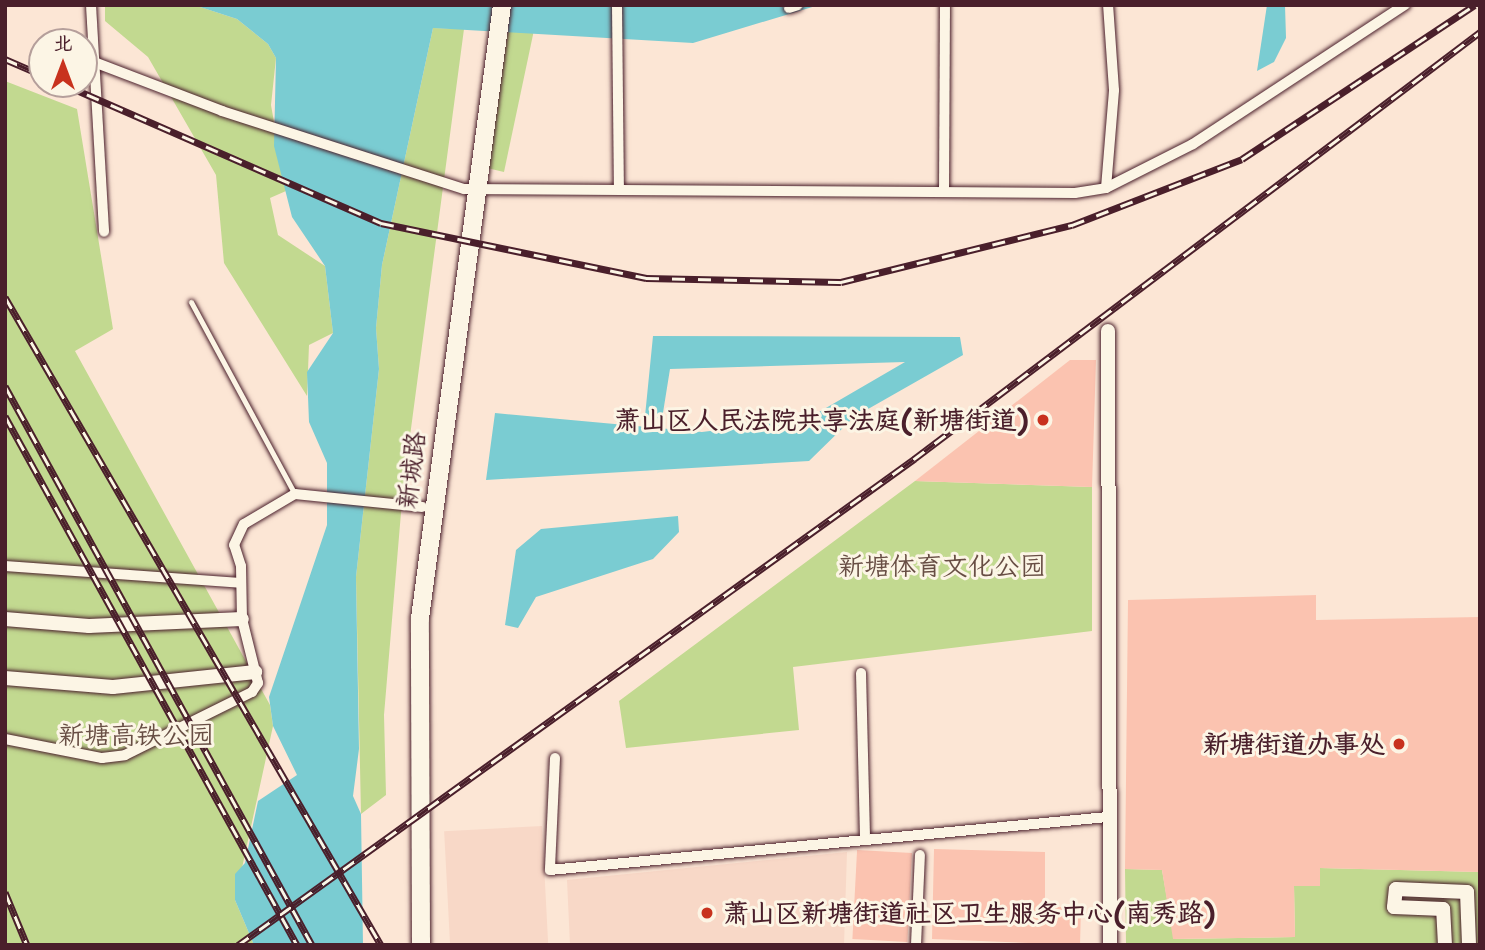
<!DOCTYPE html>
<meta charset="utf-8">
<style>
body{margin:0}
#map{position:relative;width:1485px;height:950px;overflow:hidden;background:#fce6d5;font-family:"Shantell Sans","LXGW WenKai TC",sans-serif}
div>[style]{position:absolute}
.built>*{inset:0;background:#f8d8c7;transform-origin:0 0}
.green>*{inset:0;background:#c2d990}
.water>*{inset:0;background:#7accd2}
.building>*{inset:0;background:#fbc3b0;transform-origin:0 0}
.roads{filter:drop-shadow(0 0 2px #4a1f2b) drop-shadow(0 0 2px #4a1f2b)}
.service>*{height:5px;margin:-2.5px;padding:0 2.5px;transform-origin:2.5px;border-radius:2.5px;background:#fcf5e5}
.minor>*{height:10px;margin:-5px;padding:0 5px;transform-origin:5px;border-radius:5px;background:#fcf5e5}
.tertiary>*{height:14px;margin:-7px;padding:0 7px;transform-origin:7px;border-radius:7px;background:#fcf5e5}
.primary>*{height:18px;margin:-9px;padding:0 9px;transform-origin:9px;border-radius:9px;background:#fcf5e5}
.rail>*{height:7px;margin-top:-3.5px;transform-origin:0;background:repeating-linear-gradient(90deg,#fcf5e5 0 13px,#4a1f2b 0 26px);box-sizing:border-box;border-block:2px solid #4a1f2b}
.dots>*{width:19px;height:19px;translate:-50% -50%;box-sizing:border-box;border:4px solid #fcf5e5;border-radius:50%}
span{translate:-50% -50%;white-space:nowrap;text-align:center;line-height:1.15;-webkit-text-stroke:6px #fcf5e5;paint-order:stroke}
.poi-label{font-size:26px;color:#4a1f2b;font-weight:700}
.right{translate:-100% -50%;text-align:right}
.left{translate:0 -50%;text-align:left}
.street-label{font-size:26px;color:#4a1f2b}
.park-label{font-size:26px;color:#684e44}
.frame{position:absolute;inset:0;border:7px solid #4a1f2b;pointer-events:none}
.north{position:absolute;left:28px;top:28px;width:70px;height:70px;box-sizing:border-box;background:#fcf5e5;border:2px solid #b59f9b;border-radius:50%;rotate:0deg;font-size:19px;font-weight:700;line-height:28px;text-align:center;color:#4a1f2b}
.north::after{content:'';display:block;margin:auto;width:24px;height:32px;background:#c8321e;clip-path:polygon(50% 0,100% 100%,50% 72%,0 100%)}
</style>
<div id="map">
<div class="built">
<div style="left:542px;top:826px;width:119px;height:98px;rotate:87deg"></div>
<div style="clip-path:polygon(847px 852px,844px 945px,570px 945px,567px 880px)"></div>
</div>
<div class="green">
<div style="clip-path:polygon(105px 5px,194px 5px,237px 19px,268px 44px,276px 58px,271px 105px,286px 191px,270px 198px,278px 235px,325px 266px,333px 333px,309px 345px,307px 396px,224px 263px,216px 175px,148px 57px,105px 21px)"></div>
<div style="clip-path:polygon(433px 28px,464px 29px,403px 489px,384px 715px,386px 795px,361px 814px,356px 577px,379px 369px,376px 328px,382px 265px)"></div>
<div style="clip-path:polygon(508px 30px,534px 30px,504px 172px,487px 168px)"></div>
<div style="clip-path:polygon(5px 81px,77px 109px,113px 329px,75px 351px,270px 705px,273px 726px,235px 900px,254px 945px,5px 945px)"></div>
<div style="clip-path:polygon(915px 481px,1092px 487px,1092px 631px,793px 667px,799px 730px,626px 748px,619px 701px)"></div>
<div style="clip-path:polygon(1320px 868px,1480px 872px,1480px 945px,1126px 945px,1125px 869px,1162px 870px,1174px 939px,1295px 937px,1294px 886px,1320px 886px)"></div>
</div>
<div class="water">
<div style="clip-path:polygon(194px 5px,819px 5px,693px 43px,433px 28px,382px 265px,376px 328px,379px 369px,356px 577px,359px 749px,353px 796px,361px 814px,363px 945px,254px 945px,235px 900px,235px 874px,245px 863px,258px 801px,297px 775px,273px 726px,269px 697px,327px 525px,327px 463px,309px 422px,307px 372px,333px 333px,325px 266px,292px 217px,274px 146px,276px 58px,268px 44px,237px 19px)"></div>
<div style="clip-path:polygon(1267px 5px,1285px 5px,1286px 38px,1274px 62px,1257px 71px)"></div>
<div style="clip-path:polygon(653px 336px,960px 337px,963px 355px,854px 417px,809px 461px,486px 480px,495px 413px,702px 432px,807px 419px,905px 362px,670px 369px,662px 419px,645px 416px)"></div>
<div style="clip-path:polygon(678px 516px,679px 532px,653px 559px,536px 597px,518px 628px,505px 625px,516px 550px,541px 529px)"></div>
</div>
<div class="building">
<div style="clip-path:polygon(1070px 360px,1096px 360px,1092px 487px,915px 481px)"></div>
<div style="clip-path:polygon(1316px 595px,1316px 620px,1480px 617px,1480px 872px,1320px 868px,1320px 886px,1294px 886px,1295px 937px,1173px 939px,1162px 870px,1125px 869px,1128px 600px)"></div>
<div style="clip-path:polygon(934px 849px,1045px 852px,1045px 907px,1081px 907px,1080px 945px,932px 939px)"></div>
<div style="left:912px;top:853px;width:89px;height:55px;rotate:93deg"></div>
</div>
<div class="roads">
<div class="service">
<div style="left:191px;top:302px;width:218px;rotate:61.6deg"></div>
</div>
<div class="minor">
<div style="left:91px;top:5px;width:227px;rotate:86.7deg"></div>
<div style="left:617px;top:5px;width:185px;rotate:89.4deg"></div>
<div style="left:789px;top:8px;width:9px;rotate:-18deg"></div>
<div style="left:94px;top:62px;width:137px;rotate:20.9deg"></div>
<div style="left:222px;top:111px;width:254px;rotate:17.9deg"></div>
<div style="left:464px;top:189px;width:611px;rotate:0.38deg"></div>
<div style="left:1075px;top:193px;width:31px;rotate:-9deg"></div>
<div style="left:1106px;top:188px;width:97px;rotate:-26.8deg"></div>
<div style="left:1193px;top:144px;width:254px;rotate:-33.3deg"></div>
<div style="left:1106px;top:188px;width:98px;rotate:-85.3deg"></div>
<div style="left:1114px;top:90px;width:85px;rotate:-94deg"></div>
<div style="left:944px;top:192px;width:187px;rotate:-89.7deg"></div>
<div style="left:5px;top:566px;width:236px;rotate:4.1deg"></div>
<div style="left:861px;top:673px;width:165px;rotate:88.6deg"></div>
<div style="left:5px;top:739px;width:99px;rotate:11.1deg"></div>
<div style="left:102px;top:758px;width:23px;rotate:-7deg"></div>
<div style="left:125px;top:755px;width:142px;rotate:-26.4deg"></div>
<div style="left:252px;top:692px;width:11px;rotate:-56deg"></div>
<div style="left:258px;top:683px;width:66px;rotate:-104deg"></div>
<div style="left:242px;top:619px;width:53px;rotate:-91.1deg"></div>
<div style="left:241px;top:566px;width:22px;rotate:-108deg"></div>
<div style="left:234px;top:545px;width:23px;rotate:-65deg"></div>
<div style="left:244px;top:524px;width:59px;rotate:-30.5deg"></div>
<div style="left:295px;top:494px;width:128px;rotate:5.8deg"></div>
<div style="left:555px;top:758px;width:112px;rotate:92.6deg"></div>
<div style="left:550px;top:870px;width:561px;rotate:-5.43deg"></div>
<div style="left:916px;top:945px;width:90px;rotate:-87.5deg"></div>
</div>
<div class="tertiary">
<div style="left:1108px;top:331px;width:614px;rotate:89.81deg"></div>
<div style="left:5px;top:619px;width:84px;rotate:4.8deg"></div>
<div style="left:89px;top:626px;width:153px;rotate:-2.6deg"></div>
<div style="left:5px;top:678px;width:108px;rotate:4.8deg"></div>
<div style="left:113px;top:687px;width:143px;rotate:-6deg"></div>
<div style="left:1445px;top:945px;width:36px;rotate:-93deg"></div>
<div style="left:1443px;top:909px;width:49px;rotate:-177.7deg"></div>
<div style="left:1394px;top:907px;width:18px;rotate:-84deg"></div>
<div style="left:1396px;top:889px;width:71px;rotate:2.4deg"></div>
<div style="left:1467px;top:892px;width:53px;rotate:87.8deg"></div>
</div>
<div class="primary">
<div style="left:421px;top:945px;width:327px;rotate:-90.2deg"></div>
<div style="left:420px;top:618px;width:618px;rotate:-82.38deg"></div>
</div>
</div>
<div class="rail">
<div style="left:5px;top:59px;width:40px;rotate:23.4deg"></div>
<div style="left:63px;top:84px;width:347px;rotate:23.6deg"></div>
<div style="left:381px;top:223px;width:271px;rotate:11.7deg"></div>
<div style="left:646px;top:278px;width:195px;rotate:1.2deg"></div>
<div style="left:841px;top:282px;width:238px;rotate:-13.9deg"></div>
<div style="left:1072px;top:225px;width:182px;rotate:-21.2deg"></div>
<div style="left:1242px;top:159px;width:279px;rotate:-33.5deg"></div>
<div style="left:5px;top:297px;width:749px;rotate:59.88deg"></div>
<div style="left:5px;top:386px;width:638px;rotate:61.22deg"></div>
<div style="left:5px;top:416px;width:604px;rotate:61.1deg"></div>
<div style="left:5px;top:892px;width:57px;rotate:67.5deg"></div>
<div style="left:238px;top:945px;width:833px;rotate:-35.71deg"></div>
<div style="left:914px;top:459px;width:709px;rotate:-37.03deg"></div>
</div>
<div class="dots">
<div style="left:1043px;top:420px;background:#c8321e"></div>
<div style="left:1399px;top:744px;background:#c8321e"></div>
<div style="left:707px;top:913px;background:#c8321e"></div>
</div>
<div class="poi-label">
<span class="right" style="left:1029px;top:420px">萧山区人民法院共享法庭(新塘街道)</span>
<span class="right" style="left:1385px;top:744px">新塘街道办事处</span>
<span class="left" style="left:723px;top:913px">萧山区新塘街道社区卫生服务中心(南秀路)</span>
</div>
<div class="street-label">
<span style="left:411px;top:470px;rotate:-83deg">新城路</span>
</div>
<div class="park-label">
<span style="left:942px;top:566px">新塘体育文化公园</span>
<span style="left:136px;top:735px">新塘高铁公园</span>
</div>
<div class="frame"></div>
<div class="north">北</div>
</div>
